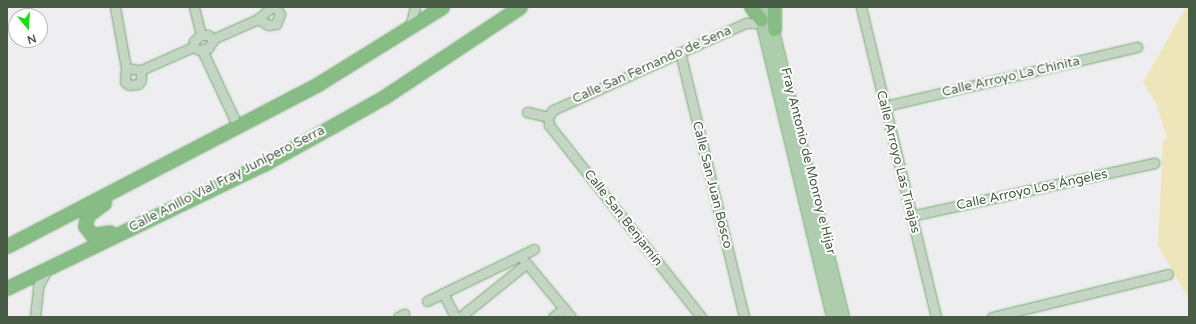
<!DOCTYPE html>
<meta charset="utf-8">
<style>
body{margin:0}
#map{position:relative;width:1196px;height:324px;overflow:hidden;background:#eeedf0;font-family:"Varela Round",sans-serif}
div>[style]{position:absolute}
.green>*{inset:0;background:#efe5ba}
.roads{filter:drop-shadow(0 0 1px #72a96f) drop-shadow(0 0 1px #72a96f)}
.minor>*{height:9px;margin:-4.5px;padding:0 4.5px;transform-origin:4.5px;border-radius:4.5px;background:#c5d5c3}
.major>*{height:11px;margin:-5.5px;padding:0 5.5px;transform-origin:5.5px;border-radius:5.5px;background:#aecdac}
.highway>*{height:13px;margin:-6.5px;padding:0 6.5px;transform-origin:6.5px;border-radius:6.5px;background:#87bd84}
span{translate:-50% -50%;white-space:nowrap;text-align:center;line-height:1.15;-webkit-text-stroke:4px #fff;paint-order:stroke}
.street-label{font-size:13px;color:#475b45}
.frame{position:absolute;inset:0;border:8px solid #475b45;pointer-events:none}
.north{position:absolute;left:8px;top:8px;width:40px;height:40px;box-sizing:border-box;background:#fff;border:1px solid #b5bdb5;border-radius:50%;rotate:162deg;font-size:11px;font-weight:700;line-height:16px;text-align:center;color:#475b45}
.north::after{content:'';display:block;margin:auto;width:14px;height:18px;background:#18df18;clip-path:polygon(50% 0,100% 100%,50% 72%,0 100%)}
</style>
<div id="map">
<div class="green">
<div style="clip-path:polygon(1186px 7px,1189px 7px,1189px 299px,1158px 245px,1163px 141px,1167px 140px,1157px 105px,1143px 82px)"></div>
</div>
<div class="roads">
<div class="minor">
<div style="left:115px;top:7px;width:62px;rotate:79.8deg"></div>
<div style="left:126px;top:68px;width:14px;rotate:94deg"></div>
<div style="left:125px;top:82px;width:5px;rotate:37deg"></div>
<div style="left:129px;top:85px;width:9px;rotate:-6deg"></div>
<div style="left:138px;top:84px;width:5px;rotate:-53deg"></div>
<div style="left:141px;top:80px;width:10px;rotate:-90deg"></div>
<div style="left:194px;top:7px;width:29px;rotate:76deg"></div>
<div style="left:861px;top:7px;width:319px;rotate:76.4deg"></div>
<div style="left:258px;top:19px;width:12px;rotate:31deg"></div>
<div style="left:268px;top:25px;width:8px;rotate:-7deg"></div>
<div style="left:276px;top:24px;width:11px;rotate:-68deg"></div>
<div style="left:280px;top:14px;width:9px;rotate:-126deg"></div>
<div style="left:410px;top:27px;width:21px;rotate:-76deg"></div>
<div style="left:201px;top:35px;width:7px"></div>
<div style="left:208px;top:35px;width:6px;rotate:39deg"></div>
<div style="left:213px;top:39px;width:3px;rotate:108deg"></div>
<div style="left:212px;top:42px;width:7px;rotate:124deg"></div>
<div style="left:208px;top:48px;width:9px;rotate:167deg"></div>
<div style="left:199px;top:50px;width:7px;rotate:-153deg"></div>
<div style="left:193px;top:47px;width:6px;rotate:-81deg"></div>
<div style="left:194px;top:41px;width:9px;rotate:-41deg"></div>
<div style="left:213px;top:39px;width:49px;rotate:-24deg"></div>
<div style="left:258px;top:19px;width:18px;rotate:-41deg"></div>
<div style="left:202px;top:50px;width:85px;rotate:64.9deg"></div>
<div style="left:680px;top:52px;width:273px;rotate:76.4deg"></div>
<div style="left:126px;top:68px;width:15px;rotate:8deg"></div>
<div style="left:141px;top:70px;width:57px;rotate:-23.9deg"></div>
<div style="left:885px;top:106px;width:259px;rotate:-13.2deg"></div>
<div style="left:527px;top:112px;width:22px;rotate:13deg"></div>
<div style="left:548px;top:117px;width:8px;rotate:83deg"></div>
<div style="left:549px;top:125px;width:245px;rotate:51.6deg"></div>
<div style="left:548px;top:117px;width:9px;rotate:-54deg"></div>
<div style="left:553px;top:110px;width:212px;rotate:-24.3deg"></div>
<div style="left:746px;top:23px;width:15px"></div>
<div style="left:911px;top:216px;width:249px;rotate:-12.3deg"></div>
<div style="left:523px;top:259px;width:75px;rotate:50.4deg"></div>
<div style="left:443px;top:293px;width:27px;rotate:63deg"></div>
<div style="left:427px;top:301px;width:119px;rotate:-25.9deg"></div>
<div style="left:35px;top:317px;width:31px;rotate:-84deg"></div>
<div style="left:38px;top:286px;width:21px;rotate:-61deg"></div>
<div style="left:398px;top:317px;width:7px;rotate:-27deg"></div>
<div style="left:460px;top:317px;width:85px;rotate:-38.8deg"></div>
<div style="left:553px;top:317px;width:14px;rotate:-39deg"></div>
<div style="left:992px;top:317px;width:181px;rotate:-13.7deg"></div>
</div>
<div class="major">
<div style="left:767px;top:7px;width:319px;rotate:76.2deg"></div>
<div style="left:759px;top:12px;width:314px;rotate:76.5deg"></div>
</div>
<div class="highway">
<div style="left:751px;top:7px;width:16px;rotate:52deg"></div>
<div style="left:774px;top:29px;width:22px;rotate:-90deg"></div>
<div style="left:104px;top:203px;width:21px;rotate:143deg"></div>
<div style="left:87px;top:216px;width:10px;rotate:101deg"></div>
<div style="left:85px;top:226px;width:11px;rotate:52deg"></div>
<div style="left:92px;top:235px;width:18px;rotate:-9deg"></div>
<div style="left:7px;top:246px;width:351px;rotate:-27.5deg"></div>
<div style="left:318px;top:84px;width:146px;rotate:-31.8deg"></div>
<div style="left:7px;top:288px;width:285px;rotate:-25.8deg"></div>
<div style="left:264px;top:164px;width:74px;rotate:-29deg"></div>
<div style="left:329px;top:128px;width:63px;rotate:-29.4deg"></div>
<div style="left:384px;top:97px;width:163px;rotate:-33.5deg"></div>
</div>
</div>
<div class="street-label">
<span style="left:652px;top:65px;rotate:-24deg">Calle San Fernando de Sena</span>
<span style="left:1011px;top:77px;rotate:-13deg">Calle Arroyo La Chinita</span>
<span style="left:808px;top:161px;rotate:76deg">Fray Antonio de Monroy e Hijar</span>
<span style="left:898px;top:162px;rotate:76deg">Calle Arroyo Las Tinajas</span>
<span style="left:227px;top:179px;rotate:-27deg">Calle Anillo Vial Fray Junípero Serra</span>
<span style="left:712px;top:185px;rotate:76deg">Calle San Juan Bosco</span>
<span style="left:1032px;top:190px;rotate:-12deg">Calle Arroyo Los Ángeles</span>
<span style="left:623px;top:218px;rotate:52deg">Calle San Benjamín</span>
</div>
<div class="frame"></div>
<div class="north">N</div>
</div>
